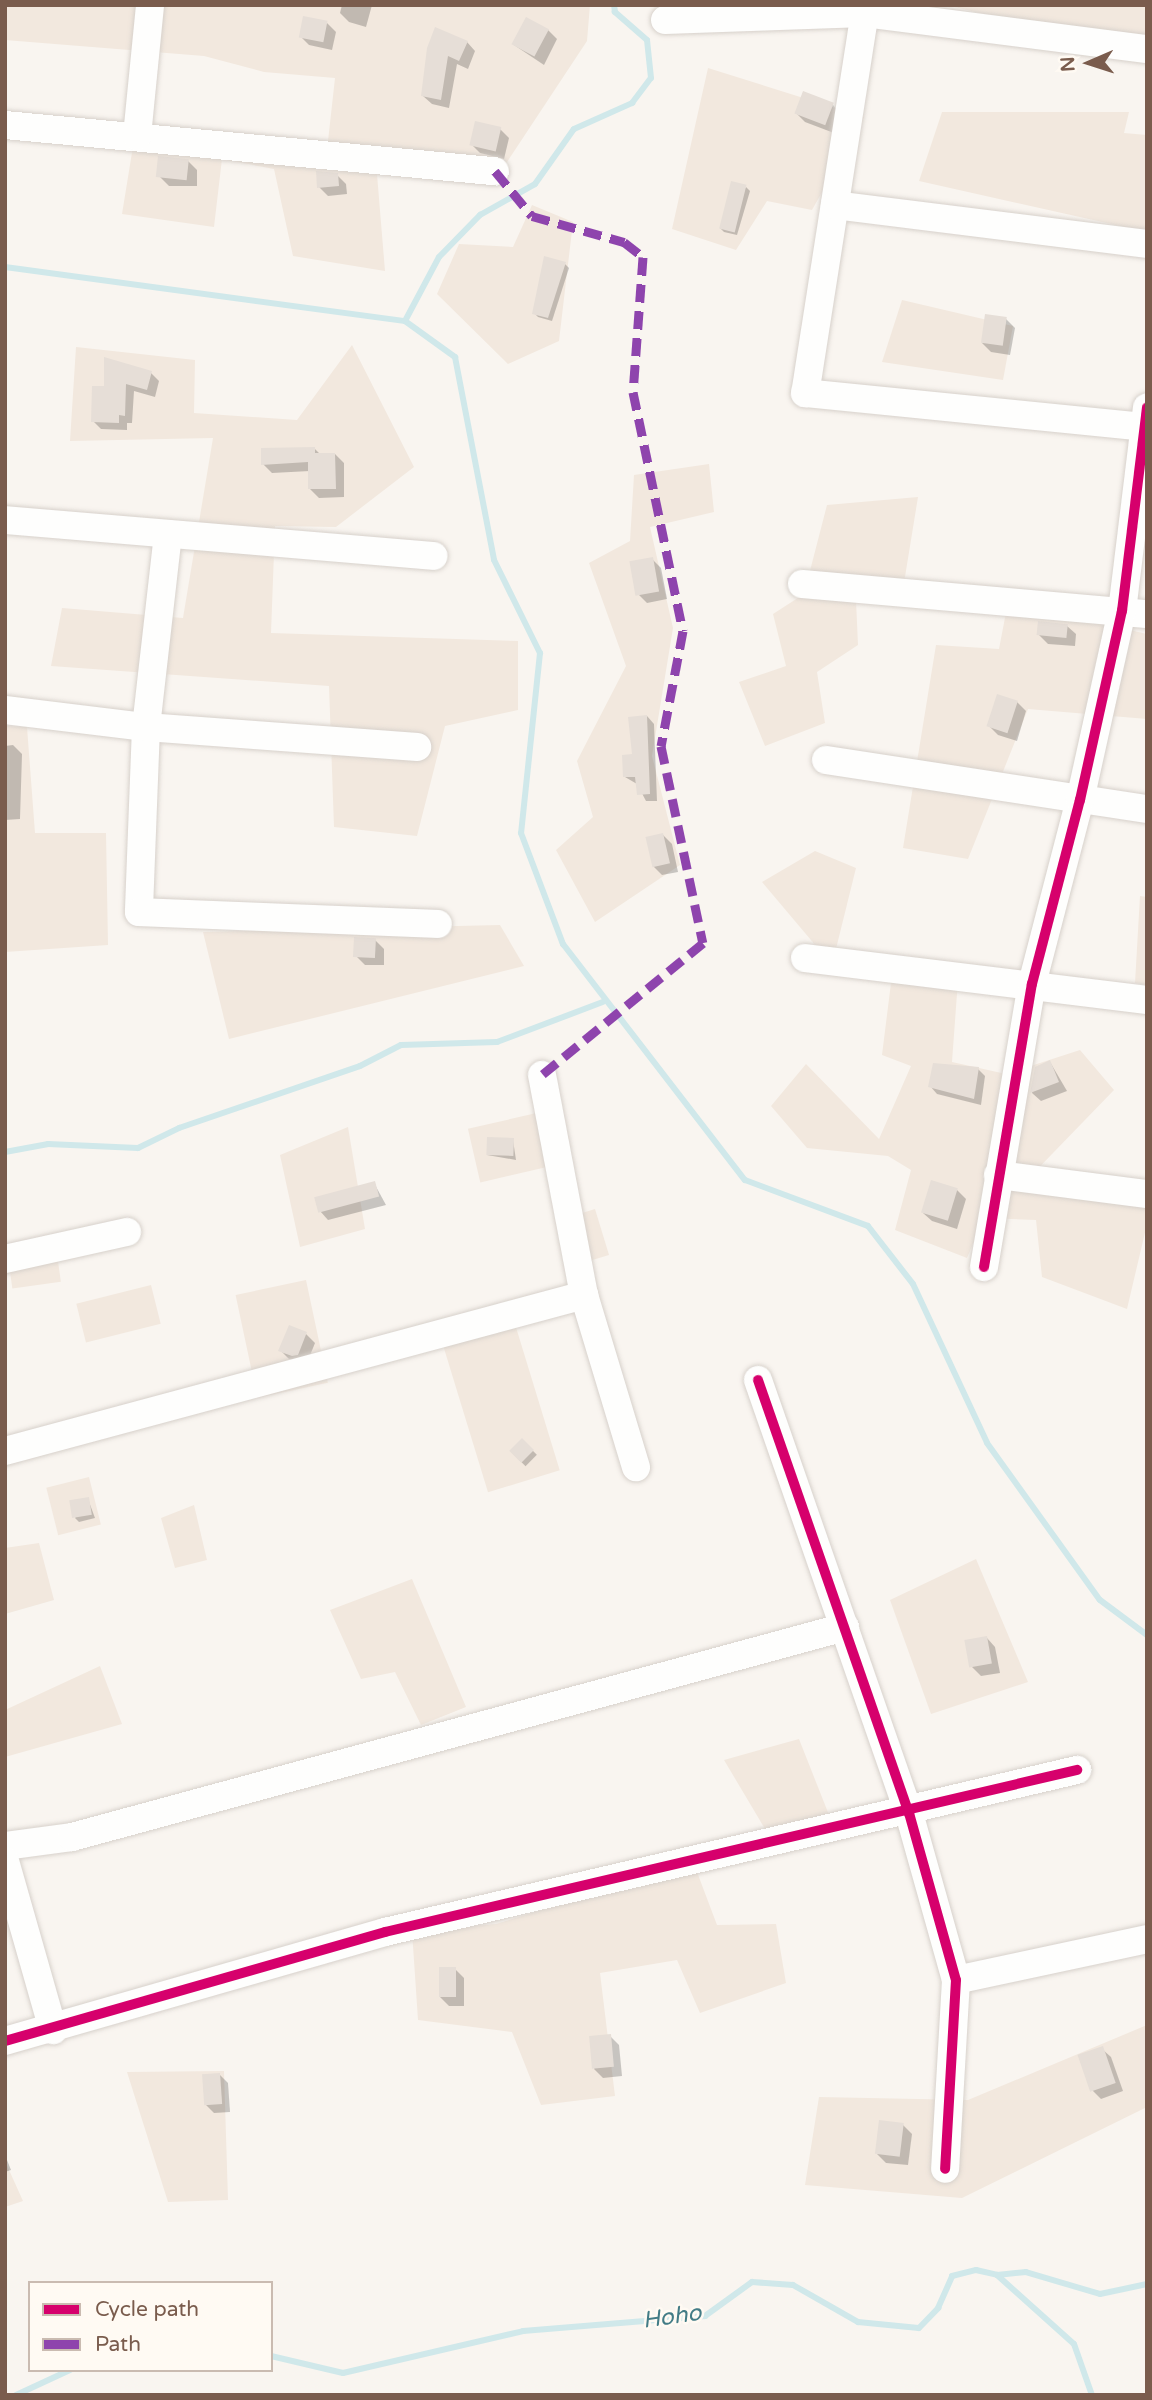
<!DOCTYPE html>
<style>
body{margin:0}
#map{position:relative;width:1152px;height:2400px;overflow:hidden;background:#f9f5f0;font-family:"Varela Round",sans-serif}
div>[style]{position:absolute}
.residential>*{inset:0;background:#f2e8de;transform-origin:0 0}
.shadow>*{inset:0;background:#0003;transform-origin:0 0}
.stream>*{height:6px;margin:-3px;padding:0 3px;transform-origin:3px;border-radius:3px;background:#d0e8ea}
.building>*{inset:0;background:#e6ded7;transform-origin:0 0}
.roads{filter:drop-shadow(0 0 2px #d7d1cb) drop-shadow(0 0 2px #d7d1cb)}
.minor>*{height:28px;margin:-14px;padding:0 14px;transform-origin:14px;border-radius:14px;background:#fefefd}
.quiet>*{height:9px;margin-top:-4.5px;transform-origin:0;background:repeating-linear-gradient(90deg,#8e44ad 0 18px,transparent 0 27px)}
.cycleway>*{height:10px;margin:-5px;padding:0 5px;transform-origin:5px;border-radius:5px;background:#d6006c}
span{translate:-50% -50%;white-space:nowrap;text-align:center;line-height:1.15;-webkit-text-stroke:5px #fffaf3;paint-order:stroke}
.water-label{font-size:23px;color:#437c86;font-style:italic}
.frame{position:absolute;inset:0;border:7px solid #7a5c4d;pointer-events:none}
.legend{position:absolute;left:28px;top:2281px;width:245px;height:91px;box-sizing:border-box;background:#fffaf3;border:2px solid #cabbb1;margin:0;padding:9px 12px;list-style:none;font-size:21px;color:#7a5c4d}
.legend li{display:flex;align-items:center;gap:14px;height:35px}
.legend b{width:35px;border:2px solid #cabbb1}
.north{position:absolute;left:1054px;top:28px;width:70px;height:70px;-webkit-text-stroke:5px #fffaf3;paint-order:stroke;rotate:267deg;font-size:19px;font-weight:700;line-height:28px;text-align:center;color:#7a5c4d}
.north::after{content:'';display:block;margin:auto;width:24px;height:32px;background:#7a5c4d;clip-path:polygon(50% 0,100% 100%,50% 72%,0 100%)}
</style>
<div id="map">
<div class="residential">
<div style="clip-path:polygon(5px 5px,590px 5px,587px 41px,503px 168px,375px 150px,385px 271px,293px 256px,274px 169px,222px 159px,214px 227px,122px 214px,136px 128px,327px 150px,335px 78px,264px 72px,204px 56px,5px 40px)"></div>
<div style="clip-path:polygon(947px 5px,1147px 5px,1147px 33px,1115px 47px)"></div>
<div style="clip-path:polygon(708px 68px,864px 117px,812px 210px,767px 201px,736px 250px,672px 229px)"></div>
<div style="clip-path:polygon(942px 112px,1129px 112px,1124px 133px,1147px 135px,1147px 232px,919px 181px)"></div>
<div style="clip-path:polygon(532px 205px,573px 222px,559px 341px,508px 364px,437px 294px,459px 244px,513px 247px)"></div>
<div style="clip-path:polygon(902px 300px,1013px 326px,1003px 380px,882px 362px)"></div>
<div style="clip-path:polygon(352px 345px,414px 467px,336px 527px,275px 526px,271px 633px,518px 641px,518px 710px,445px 726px,417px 836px,334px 827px,329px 686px,51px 666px,62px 608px,183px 618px,213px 438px,70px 441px,76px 347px,195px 360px,194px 413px,297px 420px)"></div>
<div style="clip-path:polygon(709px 464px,714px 512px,650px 527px,673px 628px,652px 756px,680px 865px,595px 922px,556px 850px,593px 817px,577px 761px,626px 666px,589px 563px,630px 541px,634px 475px)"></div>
<div style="clip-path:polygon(918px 497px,904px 583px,855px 578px,858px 645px,817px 672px,825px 723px,765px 746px,739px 682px,786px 666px,773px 614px,804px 594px,827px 505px)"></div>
<div style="clip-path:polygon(1008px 602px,1147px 634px,1147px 719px,1028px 709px,968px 859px,903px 848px,936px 645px,999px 649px)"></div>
<div style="clip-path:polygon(5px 726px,27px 727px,35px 833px,106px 833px,108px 945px,5px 952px)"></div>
<div style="clip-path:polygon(815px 851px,856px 868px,832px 965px,762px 882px)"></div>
<div style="clip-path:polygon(1140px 896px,1147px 897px,1147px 985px,1135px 983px)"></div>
<div style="clip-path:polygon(500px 925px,524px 966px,229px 1039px,203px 932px)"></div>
<div style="clip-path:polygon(892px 975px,958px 980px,952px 1062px,1006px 1074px,1080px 1050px,1114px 1090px,1023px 1184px,1147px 1200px,1147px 1224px,1127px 1309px,1042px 1277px,1036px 1220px,984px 1218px,967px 1258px,895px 1230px,911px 1170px,888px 1156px,807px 1148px,771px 1106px,806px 1064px,879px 1139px,911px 1066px,882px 1055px)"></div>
<div style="left:541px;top:1112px;width:55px;height:75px;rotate:77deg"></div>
<div style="clip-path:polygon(348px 1127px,365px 1229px,300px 1247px,280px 1155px)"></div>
<div style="left:595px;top:1209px;width:48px;height:40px;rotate:73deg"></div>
<div style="left:56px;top:1247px;width:35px;height:49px;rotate:82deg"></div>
<div style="left:306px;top:1280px;width:105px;height:72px;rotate:78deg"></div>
<div style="left:151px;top:1285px;width:40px;height:77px;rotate:76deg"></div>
<div style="left:515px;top:1324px;width:153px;height:75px;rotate:73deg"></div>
<div style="left:89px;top:1477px;width:49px;height:44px;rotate:76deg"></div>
<div style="clip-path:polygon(194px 1505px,207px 1560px,175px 1568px,161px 1518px)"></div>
<div style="clip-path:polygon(39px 1543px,54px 1600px,5px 1614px,5px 1548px)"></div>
<div style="clip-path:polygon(976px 1559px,1028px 1682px,931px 1714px,890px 1600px)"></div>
<div style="clip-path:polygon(412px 1579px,466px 1707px,421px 1725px,395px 1672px,361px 1679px,330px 1610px)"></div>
<div style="clip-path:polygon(100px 1666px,122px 1724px,5px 1757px,5px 1710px)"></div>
<div style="clip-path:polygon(799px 1739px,831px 1820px,771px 1839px,724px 1760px)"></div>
<div style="clip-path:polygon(694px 1864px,717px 1925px,776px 1924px,786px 1983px,700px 2013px,677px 1960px,600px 1973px,615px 2096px,541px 2105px,512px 2032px,418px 2020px,412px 1931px,496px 1924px)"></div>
<div style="clip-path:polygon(1147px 2025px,1147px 2107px,962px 2198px,805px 2185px,819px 2097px,968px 2100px)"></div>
<div style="clip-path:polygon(224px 2071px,228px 2200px,168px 2202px,127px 2072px)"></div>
<div style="clip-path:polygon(5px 2161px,23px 2201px,5px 2207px)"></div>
</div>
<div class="shadow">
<div style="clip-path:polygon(342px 5px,372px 5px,366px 27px,349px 22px,340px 13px)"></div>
<div style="clip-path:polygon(327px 23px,336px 32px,332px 50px,309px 45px,300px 36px)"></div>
<div style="clip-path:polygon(548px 30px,557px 39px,544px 65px,514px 45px)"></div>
<div style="clip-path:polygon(467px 42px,475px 51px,468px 69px,457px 64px,449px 108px,432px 104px,423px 96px,428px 48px)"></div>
<div style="clip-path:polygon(833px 105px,841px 114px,834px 133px,805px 122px,796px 113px)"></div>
<div style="clip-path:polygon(500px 129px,509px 138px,504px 159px,480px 153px,471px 144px)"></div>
<div style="clip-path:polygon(188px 161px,197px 170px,197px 186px,169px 186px,160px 177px)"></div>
<div style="clip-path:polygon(337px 175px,346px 184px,347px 194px,328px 196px,319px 187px)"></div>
<div style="clip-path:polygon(746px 187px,750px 191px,737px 235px,724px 232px,720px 228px)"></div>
<div style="clip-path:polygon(565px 264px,569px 268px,552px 321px,538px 317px,534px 313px)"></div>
<div style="clip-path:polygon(1006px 319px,1015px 328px,1010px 355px,991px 352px,982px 343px)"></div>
<div style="clip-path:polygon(151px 373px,159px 381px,155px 397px,134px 391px,132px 423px,127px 423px,127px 430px,101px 429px,93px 421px,106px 388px)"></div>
<div style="clip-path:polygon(314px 448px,320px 454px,335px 454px,344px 463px,344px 497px,319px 498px,310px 489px,310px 471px,272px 473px,263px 464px)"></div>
<div style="clip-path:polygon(652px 559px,661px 568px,667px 599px,647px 603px,638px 594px)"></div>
<div style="clip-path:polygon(1067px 626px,1076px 634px,1075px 646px,1048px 644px,1039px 635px)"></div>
<div style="clip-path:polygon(1017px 702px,1026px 711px,1017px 741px,998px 735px,989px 726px)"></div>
<div style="clip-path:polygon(647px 716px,654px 724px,657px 801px,646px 801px,637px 784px,625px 777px)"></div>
<div style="clip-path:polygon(13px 745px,22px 754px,20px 819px,5px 820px,5px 746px)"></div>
<div style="clip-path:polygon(663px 835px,672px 844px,678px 872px,662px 875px,653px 866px)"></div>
<div style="clip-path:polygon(375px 940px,384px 949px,384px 965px,365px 965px,356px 956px)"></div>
<div style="clip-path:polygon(1050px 1062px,1067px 1091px,1041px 1101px,1032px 1093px,1036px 1068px)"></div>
<div style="clip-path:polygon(978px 1069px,985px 1076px,981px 1105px,937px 1094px,930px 1086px)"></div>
<div style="clip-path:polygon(513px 1140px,516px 1160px,487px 1155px)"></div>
<div style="clip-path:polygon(374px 1183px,386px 1205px,328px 1220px,320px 1211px)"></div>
<div style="clip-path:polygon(957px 1190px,966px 1199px,957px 1229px,932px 1221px,923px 1213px)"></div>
<div style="clip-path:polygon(306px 1334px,315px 1343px,307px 1363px,289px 1359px,281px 1351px)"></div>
<div style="left:522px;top:1440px;width:21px;height:16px;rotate:45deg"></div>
<div style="clip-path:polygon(88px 1499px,95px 1518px,79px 1522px,75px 1518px)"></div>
<div style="clip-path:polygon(987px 1638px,995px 1647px,1000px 1673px,981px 1676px,972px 1667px)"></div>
<div style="clip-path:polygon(455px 1969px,464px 1978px,464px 2006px,449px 2006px,440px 1997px)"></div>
<div style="clip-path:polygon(610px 2036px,619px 2045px,622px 2076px,603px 2078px,594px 2069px)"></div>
<div style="clip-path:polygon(1102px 2049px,1111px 2057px,1123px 2091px,1101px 2099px,1092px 2090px)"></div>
<div style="clip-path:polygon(219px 2074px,228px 2083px,230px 2112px,214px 2113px,205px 2104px)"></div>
<div style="clip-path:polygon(903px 2125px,912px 2134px,908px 2165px,886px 2163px,877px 2154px)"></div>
<div style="clip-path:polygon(5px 2155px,11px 2170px,5px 2172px)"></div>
<div style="clip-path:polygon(554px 2393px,556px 2395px,532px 2395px,532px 2394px)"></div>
</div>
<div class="stream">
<div style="left:5px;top:267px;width:404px;rotate:7.7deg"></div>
<div style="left:405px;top:321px;width:62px;rotate:35.8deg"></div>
<div style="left:455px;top:357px;width:207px;rotate:79.1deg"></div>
<div style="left:494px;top:560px;width:104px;rotate:63.7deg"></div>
<div style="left:540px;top:653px;width:181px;rotate:96deg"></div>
<div style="left:521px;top:833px;width:119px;rotate:69.3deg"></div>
<div style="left:563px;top:944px;width:298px;rotate:52.4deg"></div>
<div style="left:745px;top:1180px;width:131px;rotate:20.5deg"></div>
<div style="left:868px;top:1226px;width:73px;rotate:52.2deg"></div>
<div style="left:913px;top:1284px;width:175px;rotate:65deg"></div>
<div style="left:987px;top:1443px;width:193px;rotate:54.3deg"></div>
<div style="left:1100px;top:1600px;width:59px;rotate:36.7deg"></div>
<div style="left:405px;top:321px;width:72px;rotate:-62deg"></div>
<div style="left:439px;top:257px;width:59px;rotate:-45.7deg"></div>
<div style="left:480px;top:215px;width:63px;rotate:-29.4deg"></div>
<div style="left:535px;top:184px;width:67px;rotate:-54.7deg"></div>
<div style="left:574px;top:129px;width:64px;rotate:-24.1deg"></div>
<div style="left:632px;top:103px;width:31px;rotate:-53deg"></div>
<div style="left:651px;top:78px;width:38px;rotate:-96deg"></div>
<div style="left:647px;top:40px;width:43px;rotate:-138.8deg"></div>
<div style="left:615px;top:12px;width:7px;rotate:-98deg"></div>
<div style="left:5px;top:1152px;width:44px;rotate:-10.5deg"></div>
<div style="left:48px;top:1144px;width:90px;rotate:2.5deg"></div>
<div style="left:138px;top:1148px;width:46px;rotate:-26deg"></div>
<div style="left:179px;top:1128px;width:191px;rotate:-18.9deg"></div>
<div style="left:360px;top:1066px;width:46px;rotate:-27.1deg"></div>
<div style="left:401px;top:1045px;width:96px;rotate:-1.8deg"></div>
<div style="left:497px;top:1042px;width:113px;rotate:-20.7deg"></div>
<div style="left:997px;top:2275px;width:29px;rotate:-6deg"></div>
<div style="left:1026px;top:2272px;width:77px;rotate:16.6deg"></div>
<div style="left:1100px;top:2294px;width:48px;rotate:-12deg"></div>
<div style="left:271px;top:2356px;width:74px;rotate:13.3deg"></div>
<div style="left:343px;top:2373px;width:185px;rotate:-13.1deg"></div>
<div style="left:523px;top:2331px;width:183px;rotate:-4.7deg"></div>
<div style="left:705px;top:2316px;width:58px;rotate:-35.9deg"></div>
<div style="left:752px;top:2282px;width:41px;rotate:4.2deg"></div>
<div style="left:793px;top:2285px;width:75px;rotate:29.6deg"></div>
<div style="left:858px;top:2322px;width:61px;rotate:5.6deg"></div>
<div style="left:919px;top:2328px;width:28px;rotate:-46deg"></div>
<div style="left:938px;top:2308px;width:35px;rotate:-66deg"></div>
<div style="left:952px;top:2276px;width:25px;rotate:-14deg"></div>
<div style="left:976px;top:2270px;width:22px;rotate:13deg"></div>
<div style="left:997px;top:2275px;width:103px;rotate:41.9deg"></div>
<div style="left:1074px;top:2344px;width:54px;rotate:70.6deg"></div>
<div style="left:16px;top:2395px;width:60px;rotate:-24.8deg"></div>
</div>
<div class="building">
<div style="left:303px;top:16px;width:25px;height:22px;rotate:11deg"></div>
<div style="left:526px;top:17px;width:26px;height:31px;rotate:28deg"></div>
<div style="clip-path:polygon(435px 27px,468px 41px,459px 61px,448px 56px,441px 100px,421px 96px,427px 48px)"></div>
<div style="left:803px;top:91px;width:33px;height:24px;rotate:21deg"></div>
<div style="left:475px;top:121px;width:27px;height:25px;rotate:13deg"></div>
<div style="left:158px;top:156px;width:31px;height:21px;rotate:6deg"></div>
<div style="clip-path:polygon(316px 171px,338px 173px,339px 186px,317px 188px)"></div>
<div style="left:731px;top:181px;width:16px;height:49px;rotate:14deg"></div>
<div style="clip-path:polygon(544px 256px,566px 262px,548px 318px,532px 314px)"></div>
<div style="left:985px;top:314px;width:22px;height:29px;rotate:8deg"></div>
<div style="clip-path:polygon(104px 357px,152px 371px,147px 390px,126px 384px,125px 416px,119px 415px,119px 423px,91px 422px,92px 386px,104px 386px)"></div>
<div style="clip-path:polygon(315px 447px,315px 453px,335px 453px,336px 489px,308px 489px,308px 462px,261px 465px,261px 448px)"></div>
<div style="left:653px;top:557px;width:35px;height:24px;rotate:80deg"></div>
<div style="left:1038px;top:621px;width:30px;height:14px;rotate:6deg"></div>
<div style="left:997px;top:694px;width:22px;height:34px;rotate:18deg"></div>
<div style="clip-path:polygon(647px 715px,650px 794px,637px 795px,635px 777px,623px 777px,622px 755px,632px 754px,628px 717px)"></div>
<div style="left:663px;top:833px;width:31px;height:18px;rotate:77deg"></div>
<div style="left:354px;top:937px;width:22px;height:20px;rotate:3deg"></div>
<div style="clip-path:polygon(1050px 1060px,1059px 1082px,1030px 1093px,1035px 1067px)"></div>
<div style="clip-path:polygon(933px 1063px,979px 1067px,974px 1099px,928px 1087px)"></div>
<div style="left:487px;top:1137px;width:27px;height:18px;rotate:2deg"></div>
<div style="left:931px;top:1180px;width:28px;height:34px;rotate:17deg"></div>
<div style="left:375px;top:1181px;width:16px;height:63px;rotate:75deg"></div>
<div style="clip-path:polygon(289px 1325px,307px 1332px,298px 1355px,292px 1356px,278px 1351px)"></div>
<div style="left:522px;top:1438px;width:17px;height:18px;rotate:45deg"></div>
<div style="left:89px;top:1497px;width:18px;height:20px;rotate:81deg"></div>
<div style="left:987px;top:1636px;width:28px;height:23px;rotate:80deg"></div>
<div style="left:439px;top:1967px;width:17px;height:30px"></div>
<div style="left:611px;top:2034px;width:33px;height:22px;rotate:85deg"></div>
<div style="left:1103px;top:2046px;width:39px;height:27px;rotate:71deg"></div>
<div style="left:220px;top:2073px;width:31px;height:18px;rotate:86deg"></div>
<div style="left:879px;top:2120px;width:25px;height:34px;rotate:7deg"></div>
</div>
<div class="roads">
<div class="minor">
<div style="left:866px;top:5px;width:393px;rotate:98.9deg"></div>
<div style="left:805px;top:393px;width:344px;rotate:5.7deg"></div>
<div style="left:665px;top:20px;width:200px;rotate:-2deg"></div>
<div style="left:865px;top:13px;width:284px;rotate:7.3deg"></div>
<div style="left:5px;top:125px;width:492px;rotate:5.4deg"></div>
<div style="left:137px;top:136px;width:132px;rotate:-84.3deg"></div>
<div style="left:835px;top:205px;width:314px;rotate:7.1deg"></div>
<div style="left:5px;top:520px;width:430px;rotate:4.8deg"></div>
<div style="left:168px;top:534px;width:194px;rotate:96.5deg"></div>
<div style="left:146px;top:727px;width:185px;rotate:92.2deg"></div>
<div style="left:139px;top:912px;width:299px;rotate:2.3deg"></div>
<div style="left:802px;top:584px;width:346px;rotate:5deg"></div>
<div style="left:5px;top:710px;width:142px;rotate:6.9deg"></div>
<div style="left:146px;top:727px;width:272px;rotate:4.2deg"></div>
<div style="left:826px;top:760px;width:325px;rotate:8.7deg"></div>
<div style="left:805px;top:958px;width:345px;rotate:7deg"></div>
<div style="left:542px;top:1075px;width:224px;rotate:79.2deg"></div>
<div style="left:584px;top:1295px;width:180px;rotate:73.2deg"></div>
<div style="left:998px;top:1175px;width:150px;rotate:7.3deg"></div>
<div style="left:5px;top:1259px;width:125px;rotate:-12.5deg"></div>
<div style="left:984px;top:1267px;width:287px;rotate:-80.4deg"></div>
<div style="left:1032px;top:984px;width:190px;rotate:-75.4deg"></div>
<div style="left:1080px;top:800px;width:194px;rotate:-77.5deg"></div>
<div style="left:1122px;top:611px;width:205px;rotate:-83deg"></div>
<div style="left:758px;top:1380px;width:459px;rotate:70.8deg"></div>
<div style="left:909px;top:1813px;width:173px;rotate:74.3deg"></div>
<div style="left:956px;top:1980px;width:189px;rotate:93.3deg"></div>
<div style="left:5px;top:1451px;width:600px;rotate:-15.08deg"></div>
<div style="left:5px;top:1846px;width:68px;rotate:-7.7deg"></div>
<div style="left:72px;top:1837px;width:801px;rotate:-15.2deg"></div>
<div style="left:5px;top:1861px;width:176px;rotate:74.1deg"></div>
<div style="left:956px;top:1980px;width:195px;rotate:-12.1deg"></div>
<div style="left:5px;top:2041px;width:395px;rotate:-16deg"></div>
<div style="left:385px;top:1932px;width:711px;rotate:-13.18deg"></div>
</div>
</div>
<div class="quiet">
<div style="left:495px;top:171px;width:58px;rotate:50.6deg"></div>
<div style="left:532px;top:216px;width:96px;rotate:15.8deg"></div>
<div style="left:624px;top:242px;width:24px;rotate:38deg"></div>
<div style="left:643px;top:257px;width:135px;rotate:94.2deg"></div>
<div style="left:633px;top:392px;width:244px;rotate:78.2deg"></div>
<div style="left:683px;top:631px;width:117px;rotate:100.8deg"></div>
<div style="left:661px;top:746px;width:201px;rotate:78deg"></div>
<div style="left:703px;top:943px;width:208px;rotate:140.7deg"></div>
</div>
<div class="cycleway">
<div style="left:984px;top:1267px;width:287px;rotate:-80.4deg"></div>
<div style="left:1032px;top:984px;width:190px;rotate:-75.4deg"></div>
<div style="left:1080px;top:800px;width:194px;rotate:-77.5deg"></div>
<div style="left:1122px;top:611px;width:205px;rotate:-83deg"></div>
<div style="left:758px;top:1380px;width:459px;rotate:70.8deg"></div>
<div style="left:909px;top:1813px;width:173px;rotate:74.3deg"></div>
<div style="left:956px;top:1980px;width:189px;rotate:93.3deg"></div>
<div style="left:5px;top:2041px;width:395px;rotate:-16deg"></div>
<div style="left:385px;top:1932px;width:711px;rotate:-13.18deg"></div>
</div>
<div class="water-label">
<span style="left:672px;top:2317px;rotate:-8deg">Hoho</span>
</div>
<div class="frame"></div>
<ul class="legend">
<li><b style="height:9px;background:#d6006c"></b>Cycle path</li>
<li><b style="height:9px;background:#8e44ad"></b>Path</li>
</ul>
<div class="north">N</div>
</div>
